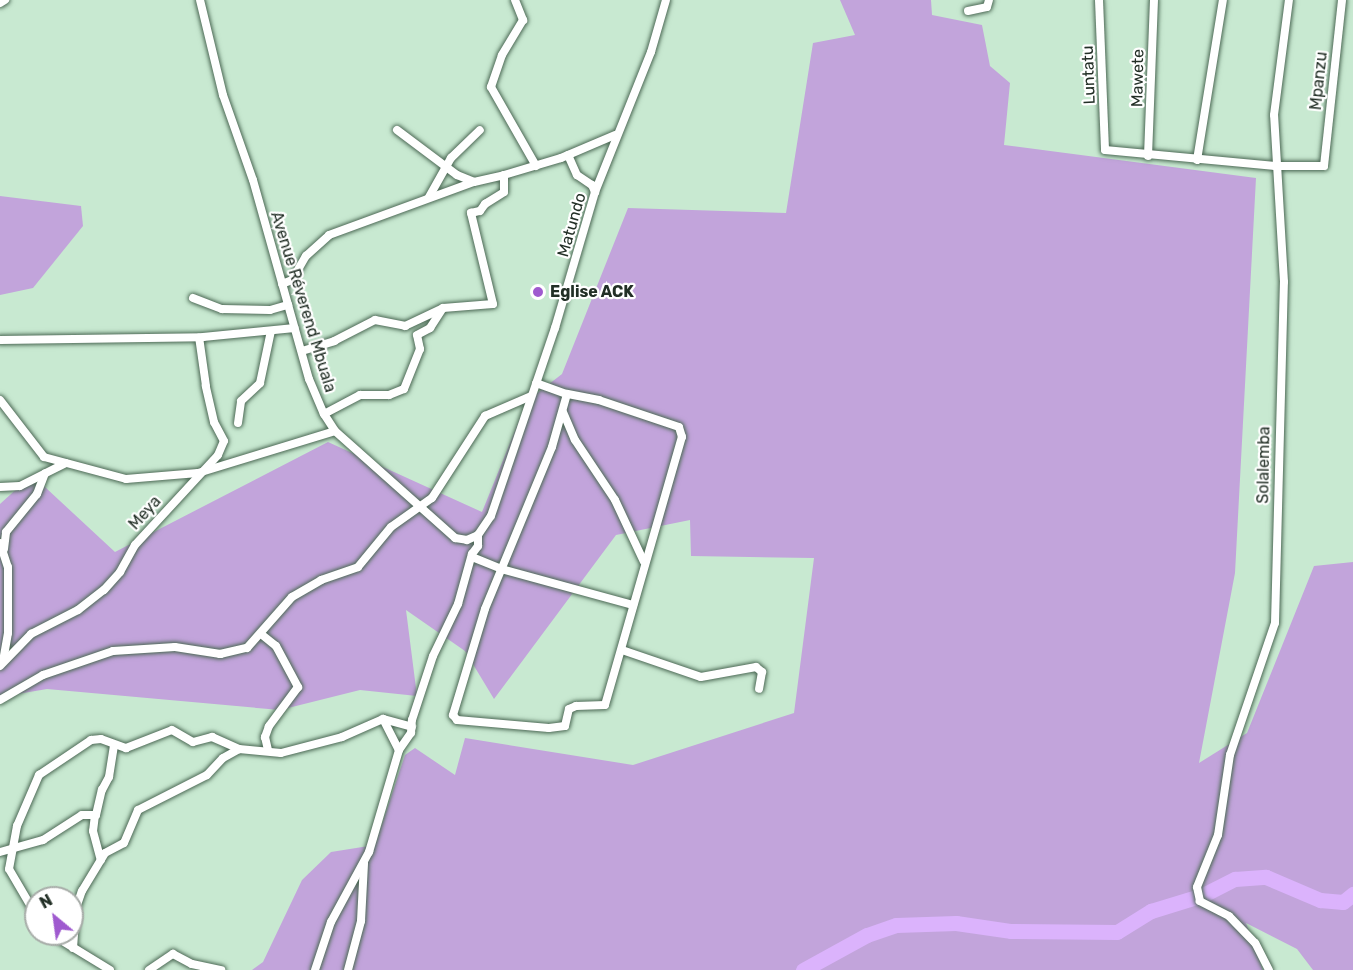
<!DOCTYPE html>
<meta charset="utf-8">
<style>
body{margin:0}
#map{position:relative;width:1353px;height:970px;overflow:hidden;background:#c8e9d1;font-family:Rubik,sans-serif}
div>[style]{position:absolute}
.green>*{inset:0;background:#c2a4db}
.river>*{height:15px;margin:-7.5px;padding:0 7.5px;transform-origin:7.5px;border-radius:7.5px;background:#dbb3fc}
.roads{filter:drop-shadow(0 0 2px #4c6955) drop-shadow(0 0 2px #4c6955)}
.minor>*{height:8px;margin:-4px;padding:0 4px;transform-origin:4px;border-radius:4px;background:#fff}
.dots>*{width:16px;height:16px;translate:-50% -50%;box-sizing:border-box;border:3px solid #fff;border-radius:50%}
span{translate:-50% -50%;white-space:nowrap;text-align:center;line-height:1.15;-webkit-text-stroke:4.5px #fff;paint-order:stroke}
.street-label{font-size:16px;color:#222f26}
.poi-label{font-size:16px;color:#222f26;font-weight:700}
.left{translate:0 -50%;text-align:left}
.north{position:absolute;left:24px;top:886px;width:60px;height:60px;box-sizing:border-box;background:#fff;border:2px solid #a7aca8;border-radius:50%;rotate:331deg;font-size:16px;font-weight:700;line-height:24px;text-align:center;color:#222f26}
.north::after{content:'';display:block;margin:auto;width:21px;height:27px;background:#9f5acf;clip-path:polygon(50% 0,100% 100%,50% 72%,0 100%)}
</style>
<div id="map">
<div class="green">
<div style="clip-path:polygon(840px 0,931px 0,932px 15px,982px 25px,990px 66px,1010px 83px,1004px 145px,1256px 178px,1235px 573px,1199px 763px,1247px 733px,1314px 566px,1353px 562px,1353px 970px,1313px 970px,1297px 949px,1246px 923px,1263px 970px,252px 970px,263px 962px,302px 880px,331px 852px,375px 845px,405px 755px,415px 748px,455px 775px,465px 738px,633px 765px,794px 713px,814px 558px,691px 556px,690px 520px,616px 535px,494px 699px,465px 651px,406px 610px,417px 696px,360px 690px,280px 710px,47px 689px,0 697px,0 504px,32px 475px,115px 552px,328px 442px,482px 512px,527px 401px,562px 374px,628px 208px,786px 213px,813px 43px,855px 35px)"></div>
<div style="clip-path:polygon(0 196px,81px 206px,83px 226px,33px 288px,0 295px)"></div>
</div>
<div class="river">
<div style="left:803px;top:970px;width:73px;rotate:-28.7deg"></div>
<div style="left:867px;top:935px;width:31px;rotate:-19deg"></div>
<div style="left:896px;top:925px;width:60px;rotate:-1.9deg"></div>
<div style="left:956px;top:923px;width:56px;rotate:8.3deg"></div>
<div style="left:1011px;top:931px;width:106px;rotate:0.5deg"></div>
<div style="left:1117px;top:932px;width:40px;rotate:-32deg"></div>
<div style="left:1151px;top:911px;width:54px;rotate:-17.1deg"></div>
<div style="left:1203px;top:895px;width:36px;rotate:-27deg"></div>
<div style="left:1235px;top:879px;width:31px;rotate:-4deg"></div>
<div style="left:1266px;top:877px;width:59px;rotate:23.1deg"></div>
<div style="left:1320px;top:900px;width:23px;rotate:5deg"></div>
<div style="left:1343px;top:902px;width:13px;rotate:-39deg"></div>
</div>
<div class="roads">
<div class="minor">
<div style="left:200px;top:0;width:98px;rotate:76.4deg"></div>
<div style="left:223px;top:95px;width:90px;rotate:70.6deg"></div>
<div style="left:253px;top:180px;width:207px;rotate:74.3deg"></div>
<div style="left:309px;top:379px;width:38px;rotate:67deg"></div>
<div style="left:324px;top:414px;width:20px;rotate:57deg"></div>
<div style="left:335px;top:431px;width:161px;rotate:41.7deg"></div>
<div style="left:455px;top:538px;width:12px;rotate:9deg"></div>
<div style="left:467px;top:540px;width:12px;rotate:-24deg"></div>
<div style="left:515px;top:0;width:22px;rotate:68deg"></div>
<div style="left:523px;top:20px;width:41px;rotate:121deg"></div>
<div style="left:502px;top:55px;width:34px;rotate:109deg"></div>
<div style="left:491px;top:87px;width:91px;rotate:60.3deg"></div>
<div style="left:1099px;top:0;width:150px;rotate:87.7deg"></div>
<div style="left:1105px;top:150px;width:171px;rotate:5.4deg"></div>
<div style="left:1275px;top:166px;width:49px"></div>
<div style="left:1324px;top:166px;width:167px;rotate:-83.8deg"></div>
<div style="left:0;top:3px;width:6px;rotate:-31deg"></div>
<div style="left:968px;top:11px;width:19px;rotate:-12deg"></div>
<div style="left:987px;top:7px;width:7px;rotate:-74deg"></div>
<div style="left:397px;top:130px;width:75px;rotate:36.9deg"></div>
<div style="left:457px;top:175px;width:18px;rotate:22deg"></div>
<div style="left:568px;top:155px;width:22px;rotate:66deg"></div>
<div style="left:577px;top:175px;width:18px;rotate:34deg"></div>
<div style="left:592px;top:185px;width:8px;rotate:67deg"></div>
<div style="left:1148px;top:156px;width:156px;rotate:-87.8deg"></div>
<div style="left:1197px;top:160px;width:162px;rotate:-80.8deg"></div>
<div style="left:429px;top:197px;width:45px;rotate:-60.6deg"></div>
<div style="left:451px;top:158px;width:40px;rotate:-44deg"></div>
<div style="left:282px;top:284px;width:11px;rotate:-22deg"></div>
<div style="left:292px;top:280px;width:28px;rotate:-60deg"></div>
<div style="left:306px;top:256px;width:31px;rotate:-42deg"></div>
<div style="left:329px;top:235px;width:154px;rotate:-20.1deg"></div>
<div style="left:474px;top:182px;width:31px;rotate:-13deg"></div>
<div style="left:193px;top:298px;width:31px;rotate:21deg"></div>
<div style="left:222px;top:309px;width:48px;rotate:1.2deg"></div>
<div style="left:270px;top:310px;width:19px;rotate:-16deg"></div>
<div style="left:0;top:340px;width:203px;rotate:-0.8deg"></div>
<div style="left:203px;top:337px;width:92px;rotate:-5.6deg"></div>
<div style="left:302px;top:351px;width:34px;rotate:-17deg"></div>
<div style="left:334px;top:341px;width:46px;rotate:-27.1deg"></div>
<div style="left:375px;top:320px;width:31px;rotate:11deg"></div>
<div style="left:405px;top:326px;width:42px;rotate:-25.3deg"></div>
<div style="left:536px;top:383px;width:33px;rotate:20deg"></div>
<div style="left:567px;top:394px;width:55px;rotate:105.8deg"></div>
<div style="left:552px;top:447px;width:175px;rotate:112.5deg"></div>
<div style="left:485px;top:609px;width:111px;rotate:106.8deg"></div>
<div style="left:453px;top:715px;width:6px;rotate:51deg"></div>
<div style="left:457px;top:720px;width:92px;rotate:5deg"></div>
<div style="left:549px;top:728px;width:16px;rotate:-7deg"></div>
<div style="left:565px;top:726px;width:17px;rotate:-77deg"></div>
<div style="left:569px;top:709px;width:8px;rotate:-23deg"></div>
<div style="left:576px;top:706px;width:29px;rotate:-2deg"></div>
<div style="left:605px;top:705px;width:279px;rotate:-74deg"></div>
<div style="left:682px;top:437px;width:10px;rotate:-107deg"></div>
<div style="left:679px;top:427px;width:84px;rotate:-161.4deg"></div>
<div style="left:599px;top:400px;width:33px;rotate:-169deg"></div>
<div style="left:0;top:400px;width:72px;rotate:52.3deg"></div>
<div style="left:44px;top:457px;width:85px;rotate:15deg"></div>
<div style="left:126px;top:479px;width:72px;rotate:-4.8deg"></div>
<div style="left:198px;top:473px;width:143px;rotate:-17deg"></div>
<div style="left:563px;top:412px;width:30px;rotate:67deg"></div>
<div style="left:575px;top:440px;width:72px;rotate:56.3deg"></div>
<div style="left:615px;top:500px;width:68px;rotate:64.9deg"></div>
<div style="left:324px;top:414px;width:41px;rotate:-27.8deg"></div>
<div style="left:360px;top:395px;width:29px"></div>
<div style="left:389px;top:395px;width:16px;rotate:-22deg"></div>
<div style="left:404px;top:389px;width:43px;rotate:-68.2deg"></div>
<div style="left:420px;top:349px;width:14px;rotate:-102deg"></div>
<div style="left:417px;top:335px;width:15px;rotate:-28deg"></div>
<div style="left:430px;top:328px;width:24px;rotate:-57deg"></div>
<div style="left:443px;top:308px;width:50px;rotate:-4.6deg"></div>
<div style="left:493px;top:304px;width:94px;rotate:-103.6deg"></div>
<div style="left:471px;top:213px;width:9px;rotate:-13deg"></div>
<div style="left:480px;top:211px;width:9px;rotate:-54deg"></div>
<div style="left:485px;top:204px;width:22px;rotate:-32deg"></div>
<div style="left:504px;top:192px;width:17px;rotate:-90deg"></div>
<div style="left:504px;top:175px;width:59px;rotate:-16.6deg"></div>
<div style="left:561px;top:158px;width:59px;rotate:-23.1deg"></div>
<div style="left:238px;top:423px;width:22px;rotate:-82deg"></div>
<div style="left:241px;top:401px;width:26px;rotate:-43deg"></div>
<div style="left:260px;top:383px;width:53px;rotate:-78.1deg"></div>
<div style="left:0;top:487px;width:20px;rotate:-3deg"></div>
<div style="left:20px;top:486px;width:51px;rotate:-26.6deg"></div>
<div style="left:0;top:543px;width:25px;rotate:72deg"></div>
<div style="left:8px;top:567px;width:66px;rotate:90deg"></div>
<div style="left:8px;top:633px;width:29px;rotate:100deg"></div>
<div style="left:4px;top:549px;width:17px;rotate:-83deg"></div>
<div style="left:6px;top:532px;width:49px;rotate:-50.8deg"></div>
<div style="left:37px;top:494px;width:22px;rotate:-69deg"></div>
<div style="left:472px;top:557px;width:31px;rotate:22deg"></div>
<div style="left:501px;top:569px;width:137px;rotate:15.3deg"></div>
<div style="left:261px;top:634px;width:19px;rotate:39deg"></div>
<div style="left:276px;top:646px;width:47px;rotate:61.8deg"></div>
<div style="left:298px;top:687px;width:49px;rotate:126.6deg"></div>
<div style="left:269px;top:726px;width:12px;rotate:110deg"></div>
<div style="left:265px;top:737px;width:13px;rotate:77deg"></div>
<div style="left:622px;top:650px;width:83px;rotate:18.9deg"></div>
<div style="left:701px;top:677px;width:56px;rotate:-10.3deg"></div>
<div style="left:756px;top:667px;width:8px;rotate:40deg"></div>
<div style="left:762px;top:672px;width:17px;rotate:100deg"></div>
<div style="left:0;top:666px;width:45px;rotate:-45.9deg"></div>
<div style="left:31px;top:634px;width:53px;rotate:-27.1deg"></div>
<div style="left:78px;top:610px;width:33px;rotate:-38deg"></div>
<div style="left:104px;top:590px;width:24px;rotate:-48deg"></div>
<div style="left:120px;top:572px;width:31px;rotate:-61deg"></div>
<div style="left:135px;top:545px;width:122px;rotate:-47.3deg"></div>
<div style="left:218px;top:455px;width:15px;rotate:-67deg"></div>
<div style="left:224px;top:441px;width:21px;rotate:-118deg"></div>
<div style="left:214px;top:422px;width:37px;rotate:-103deg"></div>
<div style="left:206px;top:386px;width:49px;rotate:-98.1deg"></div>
<div style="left:0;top:700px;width:50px;rotate:-30.2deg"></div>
<div style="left:43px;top:675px;width:74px;rotate:-18.9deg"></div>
<div style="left:113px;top:651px;width:62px;rotate:-3.7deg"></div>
<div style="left:175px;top:647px;width:46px;rotate:8.8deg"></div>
<div style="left:220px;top:654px;width:28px;rotate:-13deg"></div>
<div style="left:247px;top:648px;width:68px;rotate:-48.6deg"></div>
<div style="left:292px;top:597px;width:34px;rotate:-30deg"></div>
<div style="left:321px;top:580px;width:39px;rotate:-19deg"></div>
<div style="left:358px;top:567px;width:52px;rotate:-50.5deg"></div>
<div style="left:391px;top:527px;width:50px;rotate:-35.3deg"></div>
<div style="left:432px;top:498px;width:98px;rotate:-57.1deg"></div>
<div style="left:485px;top:416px;width:50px;rotate:-23.5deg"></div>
<div style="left:383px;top:719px;width:30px;rotate:15deg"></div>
<div style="left:95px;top:815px;width:16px;rotate:97deg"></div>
<div style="left:93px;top:831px;width:30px;rotate:75deg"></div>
<div style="left:0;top:852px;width:45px;rotate:-15.6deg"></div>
<div style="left:43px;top:840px;width:46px;rotate:-32.7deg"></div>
<div style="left:82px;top:815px;width:14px"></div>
<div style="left:96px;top:815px;width:26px;rotate:-77deg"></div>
<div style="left:102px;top:790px;width:15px;rotate:-62deg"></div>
<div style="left:109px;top:777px;width:32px;rotate:-81deg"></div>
<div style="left:36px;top:915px;width:53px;rotate:-120.4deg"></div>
<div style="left:9px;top:869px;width:44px;rotate:-79.5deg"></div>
<div style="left:17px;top:826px;width:56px;rotate:-66.7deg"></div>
<div style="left:39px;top:775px;width:63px;rotate:-33.9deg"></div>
<div style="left:91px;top:740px;width:10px;rotate:-6deg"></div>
<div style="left:101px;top:739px;width:27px;rotate:20deg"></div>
<div style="left:126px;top:748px;width:49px;rotate:-21.4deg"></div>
<div style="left:172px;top:730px;width:24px;rotate:30deg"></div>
<div style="left:193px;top:742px;width:20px;rotate:-15deg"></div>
<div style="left:212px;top:737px;width:30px;rotate:24deg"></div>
<div style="left:239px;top:749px;width:42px;rotate:5.4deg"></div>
<div style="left:281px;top:753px;width:63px;rotate:-14.7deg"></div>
<div style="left:342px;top:737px;width:45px;rotate:-23.7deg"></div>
<div style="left:383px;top:719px;width:35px;rotate:63deg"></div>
<div style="left:51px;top:934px;width:69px;rotate:31.4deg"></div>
<div style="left:73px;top:948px;width:40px;rotate:-85.7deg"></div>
<div style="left:76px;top:908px;width:18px;rotate:-71deg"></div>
<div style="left:82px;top:891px;width:44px;rotate:-58.8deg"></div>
<div style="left:105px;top:853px;width:21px;rotate:-28deg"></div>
<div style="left:124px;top:843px;width:36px;rotate:-67deg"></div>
<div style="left:138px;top:810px;width:77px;rotate:-26.9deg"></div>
<div style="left:207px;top:775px;width:23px;rotate:-47deg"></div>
<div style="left:223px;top:758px;width:18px;rotate:-29deg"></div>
<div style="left:149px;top:970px;width:29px;rotate:-34deg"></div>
<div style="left:173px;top:954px;width:21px;rotate:28deg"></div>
<div style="left:192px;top:964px;width:30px;rotate:12deg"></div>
<div style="left:315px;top:970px;width:51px;rotate:-71.6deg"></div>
<div style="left:331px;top:922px;width:80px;rotate:-61.5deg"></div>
<div style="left:369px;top:852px;width:106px;rotate:-73.6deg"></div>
<div style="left:399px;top:750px;width:21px;rotate:-55deg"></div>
<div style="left:411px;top:733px;width:13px;rotate:-86deg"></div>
<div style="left:412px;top:720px;width:67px;rotate:-71.8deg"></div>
<div style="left:433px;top:656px;width:58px;rotate:-64.3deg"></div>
<div style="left:458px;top:604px;width:52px;rotate:-74.4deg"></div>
<div style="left:472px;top:554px;width:10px;rotate:-53deg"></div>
<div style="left:478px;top:546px;width:11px;rotate:-90deg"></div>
<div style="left:478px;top:535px;width:23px;rotate:-56deg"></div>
<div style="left:491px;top:516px;width:199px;rotate:-71.2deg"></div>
<div style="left:555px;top:328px;width:142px;rotate:-73.6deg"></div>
<div style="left:595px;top:192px;width:151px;rotate:-68.2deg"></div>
<div style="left:651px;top:52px;width:54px;rotate:-73.9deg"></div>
<div style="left:348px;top:970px;width:51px;rotate:-75.1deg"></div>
<div style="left:361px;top:921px;width:58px;rotate:-87deg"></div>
<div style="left:1269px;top:970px;width:30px;rotate:-117deg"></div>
<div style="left:1255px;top:943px;width:37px;rotate:-134deg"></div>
<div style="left:1229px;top:916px;width:33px;rotate:-153deg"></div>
<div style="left:1200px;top:901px;width:14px;rotate:-102deg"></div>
<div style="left:1197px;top:887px;width:56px;rotate:-68deg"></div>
<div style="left:1218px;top:835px;width:81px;rotate:-81.5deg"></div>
<div style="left:1230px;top:755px;width:139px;rotate:-71.2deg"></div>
<div style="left:1275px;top:623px;width:341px;rotate:-88.5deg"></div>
<div style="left:1284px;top:282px;width:167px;rotate:-93.4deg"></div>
<div style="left:1274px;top:115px;width:116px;rotate:-82.6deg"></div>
</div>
</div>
<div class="dots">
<div style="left:538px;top:292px;background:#9f5acf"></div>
</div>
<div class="street-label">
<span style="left:1089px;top:75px;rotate:-92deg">Luntatu</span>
<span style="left:1138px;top:78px;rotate:-89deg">Mawete</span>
<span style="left:1319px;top:81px;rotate:-84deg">Mpanzu</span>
<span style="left:572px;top:225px;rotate:-74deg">Matundo</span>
<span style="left:303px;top:302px;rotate:73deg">Avenue Réverend Mbuala</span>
<span style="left:1264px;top:465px;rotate:-89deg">Solalemba</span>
<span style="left:145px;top:513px;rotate:-48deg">Meya</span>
</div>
<div class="poi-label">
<span class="left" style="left:550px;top:292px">Eglise ACK</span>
</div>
<div class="north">N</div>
</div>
